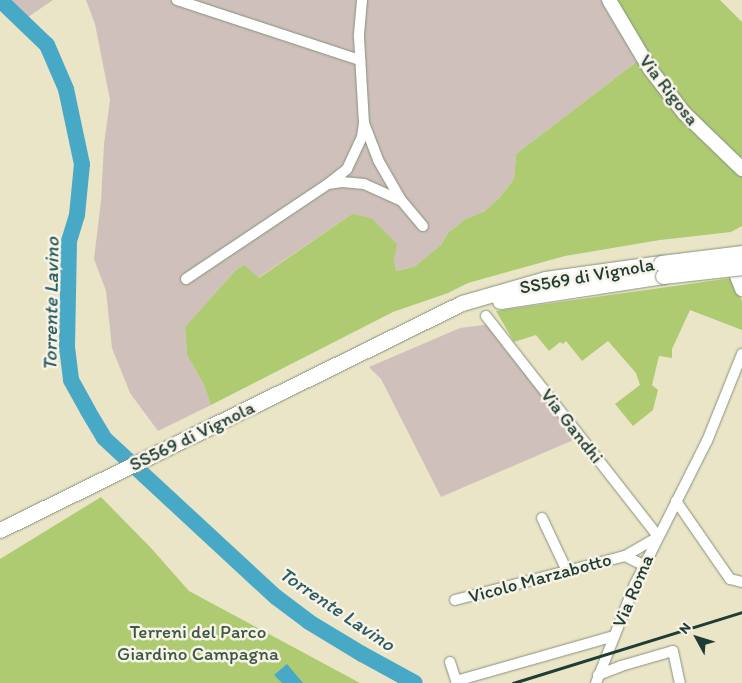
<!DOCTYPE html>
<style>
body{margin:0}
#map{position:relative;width:742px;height:683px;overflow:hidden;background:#ebe5c7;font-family:Itim,sans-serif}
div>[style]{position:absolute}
.industrial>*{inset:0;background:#cfc0bb}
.green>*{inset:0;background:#aecb72}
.water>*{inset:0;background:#48a9c7}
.river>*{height:16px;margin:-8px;padding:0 8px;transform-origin:8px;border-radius:8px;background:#48a9c7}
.roads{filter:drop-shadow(0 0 1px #85917e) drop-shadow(0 0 1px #85917e)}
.minor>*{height:10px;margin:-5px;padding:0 5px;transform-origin:5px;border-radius:5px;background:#fff}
.major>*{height:14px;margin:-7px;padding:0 7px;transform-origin:7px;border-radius:7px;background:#fff}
.highway>*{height:15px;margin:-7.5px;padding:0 7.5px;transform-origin:7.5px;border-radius:7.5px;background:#fff}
.rail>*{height:2.5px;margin:-1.25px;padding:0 1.25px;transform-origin:1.25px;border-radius:1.25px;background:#1f3d34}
.bridges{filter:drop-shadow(0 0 1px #85917e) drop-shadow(0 0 1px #85917e)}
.highway-bridge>*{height:15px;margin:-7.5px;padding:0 7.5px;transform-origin:7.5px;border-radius:7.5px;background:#fff}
span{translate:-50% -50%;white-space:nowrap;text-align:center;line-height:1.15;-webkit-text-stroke:5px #f7f3e8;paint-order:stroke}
.street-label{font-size:19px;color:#1f3d34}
.park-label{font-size:19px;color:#3c5940}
.water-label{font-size:20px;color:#2b5d60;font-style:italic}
.north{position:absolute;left:672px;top:613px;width:50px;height:50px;-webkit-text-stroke:4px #f7f3e8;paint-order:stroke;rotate:309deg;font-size:14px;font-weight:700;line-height:20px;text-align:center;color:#1f3d34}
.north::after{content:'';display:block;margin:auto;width:18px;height:22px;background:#1f3d34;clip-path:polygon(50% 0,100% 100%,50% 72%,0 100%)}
</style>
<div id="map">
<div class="industrial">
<div style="clip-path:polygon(11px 0,53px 0,28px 17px)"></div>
<div style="clip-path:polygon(86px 0,607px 0,639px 60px,516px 154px,514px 179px,500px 197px,485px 211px,464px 220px,448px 233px,441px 245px,414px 267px,396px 271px,394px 259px,352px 214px,258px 278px,244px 266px,235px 271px,185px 327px,187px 355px,204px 385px,211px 405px,158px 431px,130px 393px,112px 348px,106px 291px,94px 259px,101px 201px,104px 144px,110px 100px,95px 24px)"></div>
<div style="clip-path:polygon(491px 324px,585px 435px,441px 497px,381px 379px,369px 367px,460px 328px)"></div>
</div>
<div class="green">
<div style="clip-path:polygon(607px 0,720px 0,742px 22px,742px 156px,733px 166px,742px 176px,742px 226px,731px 232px,660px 240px,565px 256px,468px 283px,448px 293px,393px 312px,211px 405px,204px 385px,187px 355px,185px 327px,235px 271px,244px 265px,259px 278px,352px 214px,371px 218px,397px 244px,394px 259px,396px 271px,414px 267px,441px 245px,448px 233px,464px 220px,485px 211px,500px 197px,514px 179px,516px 154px,639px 60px)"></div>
<div style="clip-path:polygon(732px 278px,742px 301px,742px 330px,690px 310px,672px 349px,672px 358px,659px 356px,652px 385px,658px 390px,653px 410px,633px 426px,615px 404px,640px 385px,636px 373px,608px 341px,582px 361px,566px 341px,563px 344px,560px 342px,549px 351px,536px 335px,514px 342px,496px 311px)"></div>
<div style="clip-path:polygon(101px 497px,151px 548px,189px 591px,360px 683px,0 683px,0 559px)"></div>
</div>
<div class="water">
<div style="clip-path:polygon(287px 664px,303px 683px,282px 683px,274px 675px)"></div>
</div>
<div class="river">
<div style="left:0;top:0;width:65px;rotate:43.8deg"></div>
<div style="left:47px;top:45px;width:48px;rotate:66.6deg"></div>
<div style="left:66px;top:89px;width:77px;rotate:78deg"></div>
<div style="left:82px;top:164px;width:51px;rotate:95.6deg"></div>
<div style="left:77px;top:215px;width:28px;rotate:107deg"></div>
<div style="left:69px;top:242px;width:105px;rotate:91.1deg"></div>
<div style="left:67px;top:347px;width:33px;rotate:83deg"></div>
<div style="left:71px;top:380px;width:35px;rotate:61deg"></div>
<div style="left:88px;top:411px;width:31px;rotate:59deg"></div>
<div style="left:104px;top:438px;width:234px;rotate:42.8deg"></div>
<div style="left:276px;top:597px;width:41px;rotate:37.1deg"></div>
<div style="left:309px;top:622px;width:62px;rotate:31.1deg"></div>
<div style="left:362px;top:654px;width:60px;rotate:28.7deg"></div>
</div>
<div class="roads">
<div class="minor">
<div style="left:177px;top:0;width:193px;rotate:18.2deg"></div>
<div style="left:362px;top:0;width:37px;rotate:95deg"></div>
<div style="left:359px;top:37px;width:86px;rotate:86.7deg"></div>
<div style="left:364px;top:123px;width:40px;rotate:69deg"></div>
<div style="left:378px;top:160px;width:46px;rotate:60.1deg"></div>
<div style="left:401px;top:200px;width:34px;rotate:50deg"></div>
<div style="left:328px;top:184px;width:14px;rotate:-8deg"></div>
<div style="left:342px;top:182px;width:22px;rotate:5deg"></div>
<div style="left:364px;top:184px;width:39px;rotate:24deg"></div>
<div style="left:186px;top:279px;width:171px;rotate:-33.8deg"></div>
<div style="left:328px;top:184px;width:24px;rotate:-38deg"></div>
<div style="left:347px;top:169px;width:35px;rotate:-65deg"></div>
<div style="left:362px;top:137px;width:14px;rotate:-82deg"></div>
<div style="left:486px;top:316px;width:279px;rotate:52deg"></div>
<div style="left:676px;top:501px;width:95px;rotate:55.3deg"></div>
<div style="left:730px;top:579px;width:12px;rotate:14deg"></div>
<div style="left:542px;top:518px;width:59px;rotate:64.7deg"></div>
<div style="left:643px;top:565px;width:20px;rotate:-153deg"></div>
<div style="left:625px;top:556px;width:36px;rotate:-30deg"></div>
<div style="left:455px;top:600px;width:176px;rotate:-14.5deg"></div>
<div style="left:450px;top:662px;width:20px;rotate:72deg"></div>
<div style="left:456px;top:681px;width:164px;rotate:-15.9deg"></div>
<div style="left:598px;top:675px;width:25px;rotate:-21deg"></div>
<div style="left:621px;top:666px;width:54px;rotate:-16.1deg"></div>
<div style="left:673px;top:651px;width:33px;rotate:78deg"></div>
<div style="left:596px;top:683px;width:106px;rotate:-68.5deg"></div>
<div style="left:635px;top:584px;width:160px;rotate:-63.3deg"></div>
<div style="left:707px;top:441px;width:94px;rotate:-68.1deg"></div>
</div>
<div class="major">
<div style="left:609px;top:0;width:80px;rotate:59.3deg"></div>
<div style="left:650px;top:69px;width:56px;rotate:52.3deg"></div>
<div style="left:684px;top:113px;width:81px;rotate:44deg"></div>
<div style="left:738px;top:256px;width:20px;rotate:93deg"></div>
<div style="left:737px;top:276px;width:14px;rotate:69deg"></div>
</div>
<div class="highway">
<div style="left:500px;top:301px;width:165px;rotate:-8.7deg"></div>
<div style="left:0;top:530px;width:515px;rotate:-26.17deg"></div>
<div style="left:462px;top:303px;width:86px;rotate:-16.1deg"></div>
<div style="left:545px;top:279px;width:117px;rotate:-7.9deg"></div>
</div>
</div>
<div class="rail">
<div style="left:513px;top:683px;width:240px;rotate:-17.2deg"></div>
</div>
<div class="bridges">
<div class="highway-bridge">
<div style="left:661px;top:263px;width:82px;rotate:-7deg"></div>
<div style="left:663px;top:276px;width:80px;rotate:-6.5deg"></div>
</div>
</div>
<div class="street-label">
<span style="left:669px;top:90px;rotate:52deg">Via Rigosa</span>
<span style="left:587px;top:276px;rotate:-10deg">SS569 di Vignola</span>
<span style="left:572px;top:426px;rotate:52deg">Via Gandhi</span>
<span style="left:192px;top:436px;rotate:-26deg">SS569 di Vignola</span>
<span style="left:540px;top:578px;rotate:-15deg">Vicolo Marzabotto</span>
<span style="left:633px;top:591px;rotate:-67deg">Via Roma</span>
</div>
<div class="park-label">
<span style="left:198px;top:643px">Terreni del Parco<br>Giardino Campagna</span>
</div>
<div class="water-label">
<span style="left:51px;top:304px;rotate:-89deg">Torrente Lavino</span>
<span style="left:337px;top:609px;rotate:34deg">Torrente Lavino</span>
</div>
<div class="north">N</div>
</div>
